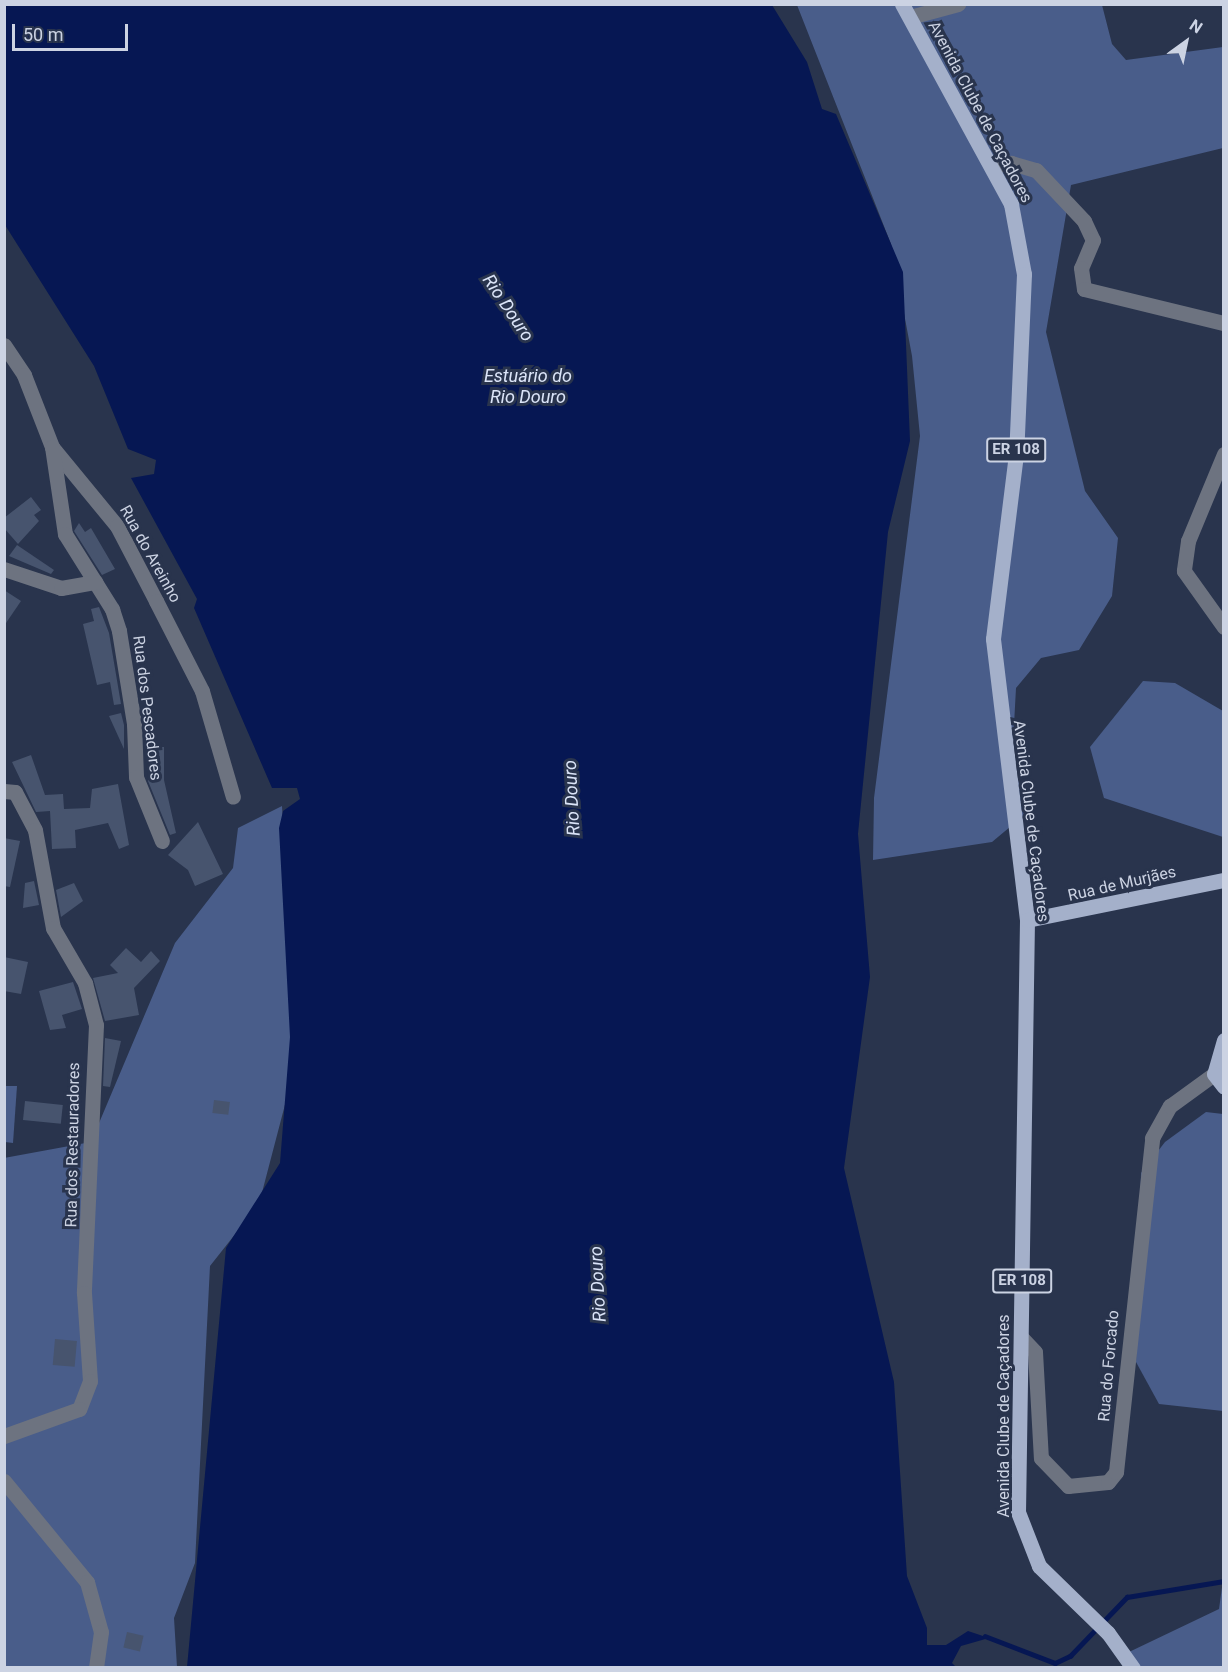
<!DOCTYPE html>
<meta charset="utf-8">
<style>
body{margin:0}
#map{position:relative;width:1228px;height:1672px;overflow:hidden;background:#29344d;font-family:Roboto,sans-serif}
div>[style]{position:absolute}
.green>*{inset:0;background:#495d8a}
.water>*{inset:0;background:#061753}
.stream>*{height:4.5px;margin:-2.25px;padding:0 2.25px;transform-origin:2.25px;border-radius:2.25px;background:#061753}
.building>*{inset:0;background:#47546e;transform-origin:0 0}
.minor>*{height:15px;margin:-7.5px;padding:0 7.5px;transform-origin:7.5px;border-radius:7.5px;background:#6d7380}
.major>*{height:15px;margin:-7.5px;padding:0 7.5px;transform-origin:7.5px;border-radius:7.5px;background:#a4b0ca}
span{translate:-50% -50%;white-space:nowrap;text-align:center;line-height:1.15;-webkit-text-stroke:6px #29344d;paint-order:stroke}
.shield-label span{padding:2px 4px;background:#29344d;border:2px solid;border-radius:4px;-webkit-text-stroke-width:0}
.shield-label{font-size:15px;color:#ccd3e3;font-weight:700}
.street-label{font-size:16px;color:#ccd3e3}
.water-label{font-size:18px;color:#dbe4f8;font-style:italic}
.frame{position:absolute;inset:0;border:6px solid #ccd3e3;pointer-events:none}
.north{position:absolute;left:1156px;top:12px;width:60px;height:60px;-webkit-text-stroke:4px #29344d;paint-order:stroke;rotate:33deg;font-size:16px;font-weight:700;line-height:24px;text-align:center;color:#ccd3e3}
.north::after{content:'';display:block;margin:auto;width:21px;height:27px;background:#ccd3e3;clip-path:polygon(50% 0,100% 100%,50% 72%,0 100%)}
.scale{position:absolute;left:12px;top:24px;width:116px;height:27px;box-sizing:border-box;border:3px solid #ccd3e3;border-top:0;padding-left:8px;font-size:18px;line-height:21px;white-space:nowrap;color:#ccd3e3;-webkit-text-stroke:4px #29344d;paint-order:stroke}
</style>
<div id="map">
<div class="green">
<div style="clip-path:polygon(797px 5px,1102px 5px,1112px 44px,1126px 60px,1223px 47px,1223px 148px,1071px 185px,1046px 332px,1085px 491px,1118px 538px,1112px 596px,1079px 650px,1041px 658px,1016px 688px,1012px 762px,1028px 812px,992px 842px,873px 860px,874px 798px,920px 436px,912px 356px,891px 244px)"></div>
<div style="clip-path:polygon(1143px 681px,1175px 683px,1223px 711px,1223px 837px,1104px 798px,1090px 747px)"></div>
<div style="clip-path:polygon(282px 806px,298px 1085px,287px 1097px,259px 1204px,210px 1266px,195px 1563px,174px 1618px,177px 1667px,5px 1667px,4px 1158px,91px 1142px,175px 943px,233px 868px,238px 828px)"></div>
<div style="clip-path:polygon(4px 1086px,17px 1086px,13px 1143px,5px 1142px)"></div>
<div style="clip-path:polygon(1206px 1112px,1223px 1114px,1223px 1411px,1159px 1404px,1136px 1362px,1141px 1173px,1165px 1142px)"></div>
<div style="clip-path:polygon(1223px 1580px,1223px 1667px,1140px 1667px,1129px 1652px,1219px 1609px)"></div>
</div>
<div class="water">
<div style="clip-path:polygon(5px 4px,772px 5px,807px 62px,822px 109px,836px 114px,903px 272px,910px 441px,888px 532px,858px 834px,870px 977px,844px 1168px,894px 1382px,907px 1576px,927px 1628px,927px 1645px,946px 1645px,968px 1631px,989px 1638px,961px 1646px,952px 1663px,956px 1667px,187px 1667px,226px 1248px,280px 1163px,290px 1037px,279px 828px,283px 811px,300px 799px,297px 788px,272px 788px,194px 608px,197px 599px,131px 478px,154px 474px,156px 460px,128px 449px,94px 366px,5px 225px)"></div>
</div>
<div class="stream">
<div style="left:985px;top:1636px;width:75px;rotate:21.1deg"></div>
<div style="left:1055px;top:1663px;width:17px;rotate:-25deg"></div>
<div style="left:1070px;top:1656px;width:82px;rotate:-46deg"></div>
<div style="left:1127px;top:1597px;width:98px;rotate:-9.4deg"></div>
</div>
<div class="building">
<div style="clip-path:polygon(31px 497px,41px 510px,34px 515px,39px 521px,18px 544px,4px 528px,4px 518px)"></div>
<div style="clip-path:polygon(79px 523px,85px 532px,91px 528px,115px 569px,102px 575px,74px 531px)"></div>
<div style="clip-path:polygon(17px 545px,54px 570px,51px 574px,9px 556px)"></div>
<div style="clip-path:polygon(4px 590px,21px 601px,4px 626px)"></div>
<div style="clip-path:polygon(99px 607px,109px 633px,121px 704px,114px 705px,110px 682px,97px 685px,83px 624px,94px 621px,91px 609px)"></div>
<div style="clip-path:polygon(121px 713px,124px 725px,124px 749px,109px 716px)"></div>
<div style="clip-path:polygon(148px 747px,164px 747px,164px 780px,176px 833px,170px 835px,148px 781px)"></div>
<div style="clip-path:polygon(31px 755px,45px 795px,63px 794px,64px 809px,90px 808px,92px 789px,118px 784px,129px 845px,119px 849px,108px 823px,75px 830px,76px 848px,52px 849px,50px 811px,36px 812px,12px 762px)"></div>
<div style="clip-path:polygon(198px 822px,223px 874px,195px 886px,188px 870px,168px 855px)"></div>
<div style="clip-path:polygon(4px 838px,20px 841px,10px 887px,4px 886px)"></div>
<div style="clip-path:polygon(34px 881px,39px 905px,23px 908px,25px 883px)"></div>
<div style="clip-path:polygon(74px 883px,83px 901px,61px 917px,56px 890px)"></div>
<div style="clip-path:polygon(126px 948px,141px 962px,151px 951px,160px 961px,134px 988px,139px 1015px,105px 1021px,93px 978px,118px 973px,110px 965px)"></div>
<div style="clip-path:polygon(4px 957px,28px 962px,21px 994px,4px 991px)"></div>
<div style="clip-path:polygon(73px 982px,82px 1009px,62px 1015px,66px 1028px,50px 1030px,39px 991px)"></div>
<div style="clip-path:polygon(105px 1038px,121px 1041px,110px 1087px,103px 1086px)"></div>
<div style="left:214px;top:1100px;width:16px;height:13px;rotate:7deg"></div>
<div style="left:25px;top:1101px;width:38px;height:19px;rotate:6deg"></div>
<div style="left:55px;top:1339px;width:22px;height:26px;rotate:5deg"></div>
<div style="left:127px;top:1632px;width:17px;height:16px;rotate:13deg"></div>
</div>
<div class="minor">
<div style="left:910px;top:17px;width:50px;rotate:-15.2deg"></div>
<div style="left:991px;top:166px;width:20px;rotate:-9deg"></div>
<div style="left:1011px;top:163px;width:26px;rotate:16deg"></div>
<div style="left:1036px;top:170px;width:70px;rotate:46.7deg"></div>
<div style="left:1084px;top:221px;width:21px;rotate:65deg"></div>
<div style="left:1093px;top:240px;width:30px;rotate:113deg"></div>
<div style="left:1081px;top:268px;width:21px;rotate:82deg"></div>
<div style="left:1084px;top:289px;width:144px;rotate:13.7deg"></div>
<div style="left:4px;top:345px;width:36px;rotate:56deg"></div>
<div style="left:24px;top:375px;width:77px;rotate:68.7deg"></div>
<div style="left:52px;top:447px;width:102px;rotate:50.6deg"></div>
<div style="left:117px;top:526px;width:85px;rotate:62.5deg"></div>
<div style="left:156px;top:601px;width:101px;rotate:62.9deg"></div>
<div style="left:202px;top:691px;width:110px;rotate:73.7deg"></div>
<div style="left:52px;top:447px;width:88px;rotate:81.5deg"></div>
<div style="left:65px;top:534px;width:89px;rotate:57.9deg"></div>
<div style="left:112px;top:609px;width:23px;rotate:72deg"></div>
<div style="left:119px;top:631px;width:94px;rotate:80.8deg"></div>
<div style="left:134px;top:724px;width:53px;rotate:87.8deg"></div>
<div style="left:136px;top:777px;width:69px;rotate:67.9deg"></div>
<div style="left:1224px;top:454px;width:94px;rotate:112.5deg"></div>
<div style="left:1188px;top:541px;width:30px;rotate:98deg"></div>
<div style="left:1184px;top:571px;width:69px;rotate:54.5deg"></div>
<div style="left:4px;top:569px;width:60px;rotate:18.4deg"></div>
<div style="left:61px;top:588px;width:35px;rotate:-10deg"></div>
<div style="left:4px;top:791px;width:11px;rotate:5deg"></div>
<div style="left:15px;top:792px;width:43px;rotate:62.2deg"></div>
<div style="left:35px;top:830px;width:100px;rotate:79.6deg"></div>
<div style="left:53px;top:928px;width:64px;rotate:59.8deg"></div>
<div style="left:85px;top:983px;width:43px;rotate:75.3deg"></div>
<div style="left:96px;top:1025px;width:268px;rotate:92.6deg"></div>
<div style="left:84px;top:1293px;width:88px;rotate:86.1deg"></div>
<div style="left:90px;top:1381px;width:30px;rotate:111deg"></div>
<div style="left:79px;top:1409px;width:80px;rotate:160.2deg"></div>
<div style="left:1022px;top:1338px;width:19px;rotate:47deg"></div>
<div style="left:1035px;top:1352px;width:106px;rotate:86.8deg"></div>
<div style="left:1041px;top:1458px;width:39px;rotate:46deg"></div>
<div style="left:1068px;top:1486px;width:40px;rotate:-5.7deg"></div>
<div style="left:1108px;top:1482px;width:13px;rotate:-51deg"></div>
<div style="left:1116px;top:1472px;width:336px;rotate:-83.8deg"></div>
<div style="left:1152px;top:1138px;width:37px;rotate:-61deg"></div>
<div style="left:1170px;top:1106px;width:54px;rotate:-36deg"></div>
<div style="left:4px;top:1481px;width:131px;rotate:50.6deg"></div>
<div style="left:87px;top:1582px;width:52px;rotate:74.4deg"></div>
<div style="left:101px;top:1632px;width:36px;rotate:98deg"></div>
</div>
<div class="major">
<div style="left:902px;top:4px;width:228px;rotate:61.4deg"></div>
<div style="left:1011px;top:204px;width:71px;rotate:79.5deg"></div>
<div style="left:1024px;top:274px;width:180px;rotate:92.5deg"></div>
<div style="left:1016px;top:454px;width:186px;rotate:97.1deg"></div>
<div style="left:993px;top:639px;width:283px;rotate:83.1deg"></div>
<div style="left:1027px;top:920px;width:592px;rotate:90.87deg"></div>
<div style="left:1018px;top:1512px;width:58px;rotate:68.7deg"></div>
<div style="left:1039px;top:1566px;width:96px;rotate:44.2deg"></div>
<div style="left:1108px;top:1633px;width:43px;rotate:54.5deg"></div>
<div style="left:1027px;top:920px;width:201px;rotate:-11.5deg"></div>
<div style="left:1224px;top:1040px;width:35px;rotate:106deg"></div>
<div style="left:1214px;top:1074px;width:16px;rotate:52deg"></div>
</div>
<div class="shield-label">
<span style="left:1016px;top:450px">ER 108</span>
<span style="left:1022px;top:1281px">ER 108</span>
</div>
<div class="street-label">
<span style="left:980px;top:112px;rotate:62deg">Avenida Clube de Caçadores</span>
<span style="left:150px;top:554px;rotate:61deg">Rua do Areinho</span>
<span style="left:147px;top:708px;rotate:83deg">Rua dos Pescadores</span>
<span style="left:1031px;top:821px;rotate:83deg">Avenida Clube de Caçadores</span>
<span style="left:1122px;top:884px;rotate:-13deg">Rua de Murjães</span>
<span style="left:73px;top:1145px;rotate:-89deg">Rua dos Restauradores</span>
<span style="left:1109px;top:1366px;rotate:-85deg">Rua do Forcado</span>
<span style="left:1004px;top:1416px;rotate:-90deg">Avenida Clube de Caçadores</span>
</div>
<div class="water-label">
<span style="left:508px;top:308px;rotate:56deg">Rio Douro</span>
<span style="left:528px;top:387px">Estuário do<br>Rio Douro</span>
<span style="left:572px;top:798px;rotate:-93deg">Rio Douro</span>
<span style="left:598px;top:1284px;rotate:-93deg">Rio Douro</span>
</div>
<div class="frame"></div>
<div class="north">N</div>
<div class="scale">50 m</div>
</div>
